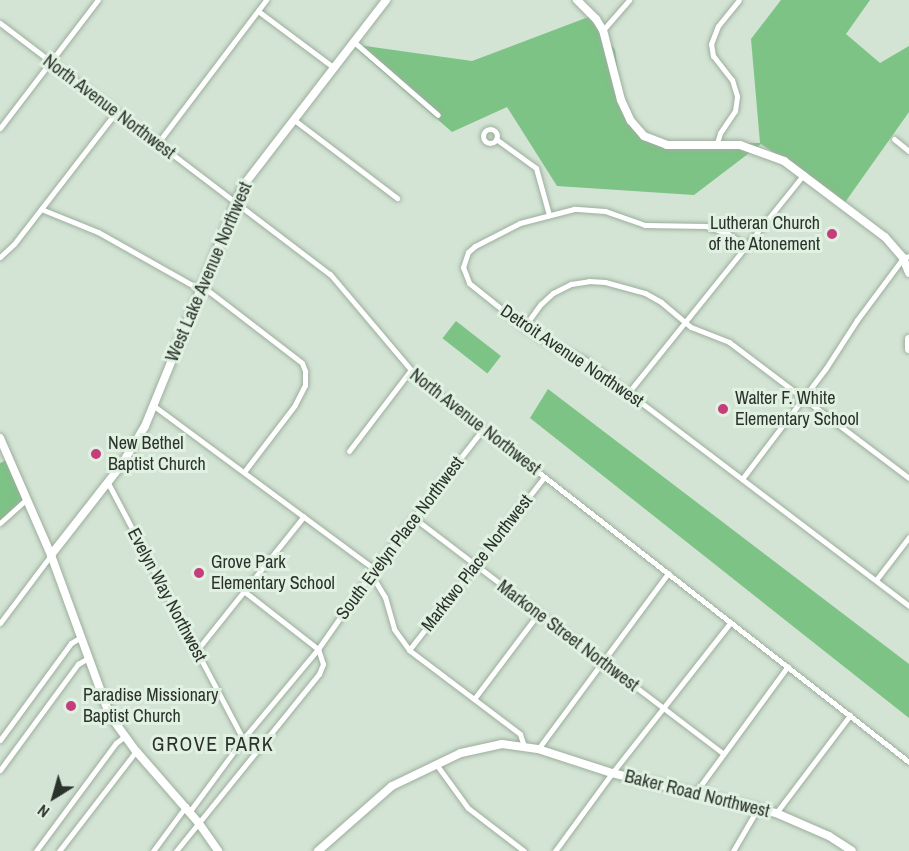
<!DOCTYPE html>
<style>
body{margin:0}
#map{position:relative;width:909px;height:851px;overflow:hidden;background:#d3e4d4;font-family:"Archivo Narrow",sans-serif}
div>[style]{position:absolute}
.green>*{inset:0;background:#7dc385;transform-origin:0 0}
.roads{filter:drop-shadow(0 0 2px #9dae9e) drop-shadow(0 0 2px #9dae9e)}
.street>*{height:5px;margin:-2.5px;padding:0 2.5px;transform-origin:2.5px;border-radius:2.5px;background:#fff}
.street>.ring{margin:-2.5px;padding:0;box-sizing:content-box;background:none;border:5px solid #fff;border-radius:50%}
.secondary>*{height:8px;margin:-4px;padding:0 4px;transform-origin:4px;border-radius:4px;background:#fff}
.primary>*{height:8px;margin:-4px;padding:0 4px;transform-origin:4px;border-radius:4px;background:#fff}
.dots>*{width:16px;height:16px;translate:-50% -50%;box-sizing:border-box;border:3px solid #e0f1e1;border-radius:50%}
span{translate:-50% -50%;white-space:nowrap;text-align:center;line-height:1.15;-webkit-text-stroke:6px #e0f1e1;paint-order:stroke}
.street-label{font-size:18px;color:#2b322b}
.poi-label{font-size:18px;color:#2b322b}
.right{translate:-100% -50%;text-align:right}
.left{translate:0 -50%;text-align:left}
.neighbourhood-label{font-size:20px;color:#2b322b;letter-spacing:1.5px}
.north{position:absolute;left:24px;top:767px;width:60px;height:60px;-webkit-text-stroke:4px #e0f1e1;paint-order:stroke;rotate:217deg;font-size:16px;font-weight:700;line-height:24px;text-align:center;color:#2b322b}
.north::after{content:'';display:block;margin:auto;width:21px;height:27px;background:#2b322b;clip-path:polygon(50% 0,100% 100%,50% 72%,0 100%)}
</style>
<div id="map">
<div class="green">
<div style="clip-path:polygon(781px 0,870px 0,846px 34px,880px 63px,909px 46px,909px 112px,841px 208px,790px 163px,761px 144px,694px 195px,557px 186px,507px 107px,452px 132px,351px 44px,472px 61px,591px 16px,615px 50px,624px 114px,646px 138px,675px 144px,760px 143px,751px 39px)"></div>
<div style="left:456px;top:321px;width:57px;height:22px;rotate:38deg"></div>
<div style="clip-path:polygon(548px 389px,909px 664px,909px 718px,530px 418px)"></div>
<div style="clip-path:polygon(7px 460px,29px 501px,0 525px,0 463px)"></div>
</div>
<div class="roads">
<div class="street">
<div style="left:258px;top:11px;width:94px;rotate:36.7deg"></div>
<div style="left:0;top:23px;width:415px;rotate:37.3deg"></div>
<div style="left:330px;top:274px;width:136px;rotate:49.8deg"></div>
<div style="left:418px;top:378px;width:623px;rotate:38.03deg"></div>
<div style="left:603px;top:30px;width:40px;rotate:-49deg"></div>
<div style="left:354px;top:42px;width:111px;rotate:41deg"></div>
<div style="left:293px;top:119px;width:131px;rotate:37.2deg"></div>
<div style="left:0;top:128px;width:161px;rotate:-52.6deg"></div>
<div class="ring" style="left:483px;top:129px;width:9px;height:9px"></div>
<div style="left:496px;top:139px;width:49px;rotate:35.9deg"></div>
<div style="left:536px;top:168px;width:49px;rotate:74.5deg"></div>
<div style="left:894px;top:139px;width:19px;rotate:39deg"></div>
<div style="left:717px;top:143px;width:10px;rotate:-73deg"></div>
<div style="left:720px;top:133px;width:27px;rotate:-56deg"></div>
<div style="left:735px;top:111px;width:15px;rotate:-82deg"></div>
<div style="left:737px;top:96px;width:17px;rotate:-107deg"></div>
<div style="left:732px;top:80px;width:31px;rotate:-128deg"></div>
<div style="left:713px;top:56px;width:12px;rotate:-99deg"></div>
<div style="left:711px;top:44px;width:19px;rotate:-69deg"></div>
<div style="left:718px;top:26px;width:33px;rotate:-51deg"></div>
<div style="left:157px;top:144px;width:181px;rotate:-52.9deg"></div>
<div style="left:41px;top:209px;width:61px;rotate:22deg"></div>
<div style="left:98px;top:232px;width:110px;rotate:29.4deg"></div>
<div style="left:194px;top:286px;width:12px;rotate:14deg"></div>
<div style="left:206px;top:289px;width:121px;rotate:37.6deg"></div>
<div style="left:302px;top:363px;width:9px;rotate:69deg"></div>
<div style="left:305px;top:371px;width:14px;rotate:90deg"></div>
<div style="left:305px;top:385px;width:22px;rotate:117deg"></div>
<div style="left:295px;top:405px;width:84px;rotate:127.3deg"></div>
<div style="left:746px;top:246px;width:23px;rotate:-146deg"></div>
<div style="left:727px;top:233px;width:22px;rotate:-162deg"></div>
<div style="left:706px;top:226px;width:61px;rotate:-179.1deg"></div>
<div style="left:645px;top:225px;width:42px;rotate:-160.7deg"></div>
<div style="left:605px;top:211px;width:31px;rotate:-176deg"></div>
<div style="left:574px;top:209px;width:56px;rotate:165.5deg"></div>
<div style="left:520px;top:223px;width:51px;rotate:152.9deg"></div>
<div style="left:475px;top:246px;width:9px;rotate:139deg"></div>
<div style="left:468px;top:252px;width:16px;rotate:108deg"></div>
<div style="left:463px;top:267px;width:17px;rotate:69deg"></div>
<div style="left:469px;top:283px;width:70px;rotate:38.7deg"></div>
<div style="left:524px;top:327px;width:25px;rotate:34deg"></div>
<div style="left:545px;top:341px;width:44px;rotate:25.4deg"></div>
<div style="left:585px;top:360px;width:407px;rotate:37.2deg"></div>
<div style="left:0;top:257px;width:19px;rotate:-43deg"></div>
<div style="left:14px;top:244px;width:167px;rotate:-52.3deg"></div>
<div style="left:524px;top:327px;width:29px;rotate:-54deg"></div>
<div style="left:541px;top:304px;width:16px;rotate:-43deg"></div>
<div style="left:553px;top:293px;width:20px;rotate:-27deg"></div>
<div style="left:571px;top:284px;width:18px;rotate:-9deg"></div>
<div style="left:589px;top:281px;width:16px;rotate:4deg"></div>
<div style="left:605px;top:282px;width:41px;rotate:15.4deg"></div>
<div style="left:645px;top:293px;width:18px;rotate:29deg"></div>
<div style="left:661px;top:302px;width:39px;rotate:40deg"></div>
<div style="left:691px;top:327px;width:41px;rotate:21.5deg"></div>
<div style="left:729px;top:342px;width:226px;rotate:37.1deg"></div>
<div style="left:628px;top:393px;width:281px;rotate:-51.2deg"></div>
<div style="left:154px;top:406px;width:274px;rotate:36.5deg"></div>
<div style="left:349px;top:451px;width:101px;rotate:-52.7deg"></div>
<div style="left:742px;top:479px;width:139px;rotate:-52.9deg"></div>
<div style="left:826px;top:368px;width:57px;rotate:-57.1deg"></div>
<div style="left:857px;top:320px;width:77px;rotate:-53.4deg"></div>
<div style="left:903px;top:258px;width:6px;rotate:-18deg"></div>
<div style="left:108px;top:483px;width:289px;rotate:62.2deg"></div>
<div style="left:414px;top:518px;width:388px;rotate:37.3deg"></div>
<div style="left:0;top:523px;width:36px;rotate:-42deg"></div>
<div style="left:371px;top:574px;width:27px;rotate:59deg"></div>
<div style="left:385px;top:597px;width:33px;rotate:74deg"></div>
<div style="left:394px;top:629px;width:26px;rotate:54deg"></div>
<div style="left:409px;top:650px;width:139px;rotate:37.1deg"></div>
<div style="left:520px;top:734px;width:13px;rotate:72deg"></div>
<div style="left:876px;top:580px;width:54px;rotate:-52.5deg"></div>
<div style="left:245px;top:592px;width:93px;rotate:38deg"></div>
<div style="left:0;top:623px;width:85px;rotate:-53.1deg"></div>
<div style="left:197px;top:650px;width:171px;rotate:-51.4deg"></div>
<div style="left:409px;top:650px;width:219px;rotate:-52deg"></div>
<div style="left:474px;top:699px;width:106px;rotate:-53deg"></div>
<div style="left:0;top:740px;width:120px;rotate:-53.8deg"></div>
<div style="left:71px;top:643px;width:12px;rotate:-31deg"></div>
<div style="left:538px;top:749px;width:219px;rotate:-53.5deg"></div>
<div style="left:436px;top:764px;width:54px;rotate:54deg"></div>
<div style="left:468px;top:808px;width:71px;rotate:37.5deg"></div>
<div style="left:0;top:770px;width:132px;rotate:-53.7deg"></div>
<div style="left:78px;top:664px;width:12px;rotate:-31deg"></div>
<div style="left:695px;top:793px;width:157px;rotate:-53.8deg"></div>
<div style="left:190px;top:811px;width:89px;rotate:-53.6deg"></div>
<div style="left:243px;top:739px;width:117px;rotate:-50.2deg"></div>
<div style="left:318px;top:649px;width:98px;rotate:-55deg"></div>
<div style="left:374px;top:569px;width:177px;rotate:-52.1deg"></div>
<div style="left:776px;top:813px;width:123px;rotate:-52.9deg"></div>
<div style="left:36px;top:851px;width:134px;rotate:-53.5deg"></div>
<div style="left:116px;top:743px;width:11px;rotate:-38deg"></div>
<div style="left:59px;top:851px;width:126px;rotate:-52.4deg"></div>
<div style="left:153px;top:851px;width:56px;rotate:-53.7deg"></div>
<div style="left:176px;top:851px;width:228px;rotate:-51.1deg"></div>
<div style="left:319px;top:674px;width:11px;rotate:-68deg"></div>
<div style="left:323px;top:664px;width:16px;rotate:-108deg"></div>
<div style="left:555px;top:851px;width:97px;rotate:-53.8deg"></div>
<div style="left:612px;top:773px;width:192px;rotate:-51.8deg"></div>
<div style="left:733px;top:851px;width:50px;rotate:-59.8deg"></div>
</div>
<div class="secondary">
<div style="left:577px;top:0;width:27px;rotate:45deg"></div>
<div style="left:596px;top:19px;width:13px;rotate:58deg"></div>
<div style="left:603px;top:30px;width:72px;rotate:75.6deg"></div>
<div style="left:621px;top:100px;width:23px;rotate:65deg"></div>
<div style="left:631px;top:121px;width:20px;rotate:49deg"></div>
<div style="left:644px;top:136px;width:25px;rotate:21deg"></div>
<div style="left:667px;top:145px;width:73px"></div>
<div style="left:740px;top:145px;width:47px;rotate:20deg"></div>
<div style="left:784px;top:161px;width:126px;rotate:37deg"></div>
<div style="left:885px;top:237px;width:28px;rotate:49deg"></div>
<div style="left:903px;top:258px;width:16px;rotate:68deg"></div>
<div style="left:909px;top:339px;width:10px;rotate:90deg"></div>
<div style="left:51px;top:555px;width:115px;rotate:-52deg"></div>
<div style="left:122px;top:464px;width:44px;rotate:-58.8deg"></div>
<div style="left:145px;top:426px;width:259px;rotate:-67.8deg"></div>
<div style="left:243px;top:186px;width:235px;rotate:-52.4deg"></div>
<div style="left:318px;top:851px;width:98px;rotate:-41.3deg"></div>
<div style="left:392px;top:786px;width:76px;rotate:-25.6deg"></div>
<div style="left:461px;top:753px;width:42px;rotate:-12.4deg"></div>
<div style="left:502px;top:744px;width:36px;rotate:8deg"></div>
<div style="left:538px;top:749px;width:78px;rotate:18deg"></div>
<div style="left:612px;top:773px;width:169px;rotate:13.7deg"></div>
<div style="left:776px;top:813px;width:58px;rotate:23.5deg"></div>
<div style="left:829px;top:836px;width:27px;rotate:33deg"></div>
</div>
<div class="primary">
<div style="left:0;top:438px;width:128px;rotate:66.4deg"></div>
<div style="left:51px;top:555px;width:160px;rotate:69.9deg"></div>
<div style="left:106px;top:705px;width:18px;rotate:63deg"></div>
<div style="left:114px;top:721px;width:37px;rotate:54deg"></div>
<div style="left:136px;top:751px;width:94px;rotate:48.9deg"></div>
<div style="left:198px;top:822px;width:35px;rotate:55deg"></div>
</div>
</div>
<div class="dots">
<div style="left:832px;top:234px;background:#c53d7a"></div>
<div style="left:723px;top:409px;background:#c53d7a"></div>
<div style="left:96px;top:454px;background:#c53d7a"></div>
<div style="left:199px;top:573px;background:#c53d7a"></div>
<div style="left:71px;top:706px;background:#c53d7a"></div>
</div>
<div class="street-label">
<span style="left:109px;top:107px;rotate:37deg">North Avenue Northwest</span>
<span style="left:209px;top:272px;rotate:-67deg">West Lake Avenue Northwest</span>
<span style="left:572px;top:356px;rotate:34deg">Detroit Avenue Northwest</span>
<span style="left:475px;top:422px;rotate:38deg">North Avenue Northwest</span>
<span style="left:400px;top:538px;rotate:-53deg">South Evelyn Place Northwest</span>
<span style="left:477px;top:563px;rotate:-52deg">Marktwo Place Northwest</span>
<span style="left:167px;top:595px;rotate:62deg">Evelyn Way Northwest</span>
<span style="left:568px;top:636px;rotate:37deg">Markone Street Northwest</span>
<span style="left:697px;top:794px;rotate:14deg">Baker Road Northwest</span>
</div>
<div class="poi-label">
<span class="right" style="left:820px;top:234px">Lutheran Church<br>of the Atonement</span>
<span class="left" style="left:735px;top:409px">Walter F. White<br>Elementary School</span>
<span class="left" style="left:108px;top:454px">New Bethel<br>Baptist Church</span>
<span class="left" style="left:211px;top:573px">Grove Park<br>Elementary School</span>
<span class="left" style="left:83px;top:706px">Paradise Missionary<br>Baptist Church</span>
</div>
<div class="neighbourhood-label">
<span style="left:213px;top:743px">GROVE PARK</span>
</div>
<div class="north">N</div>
</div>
